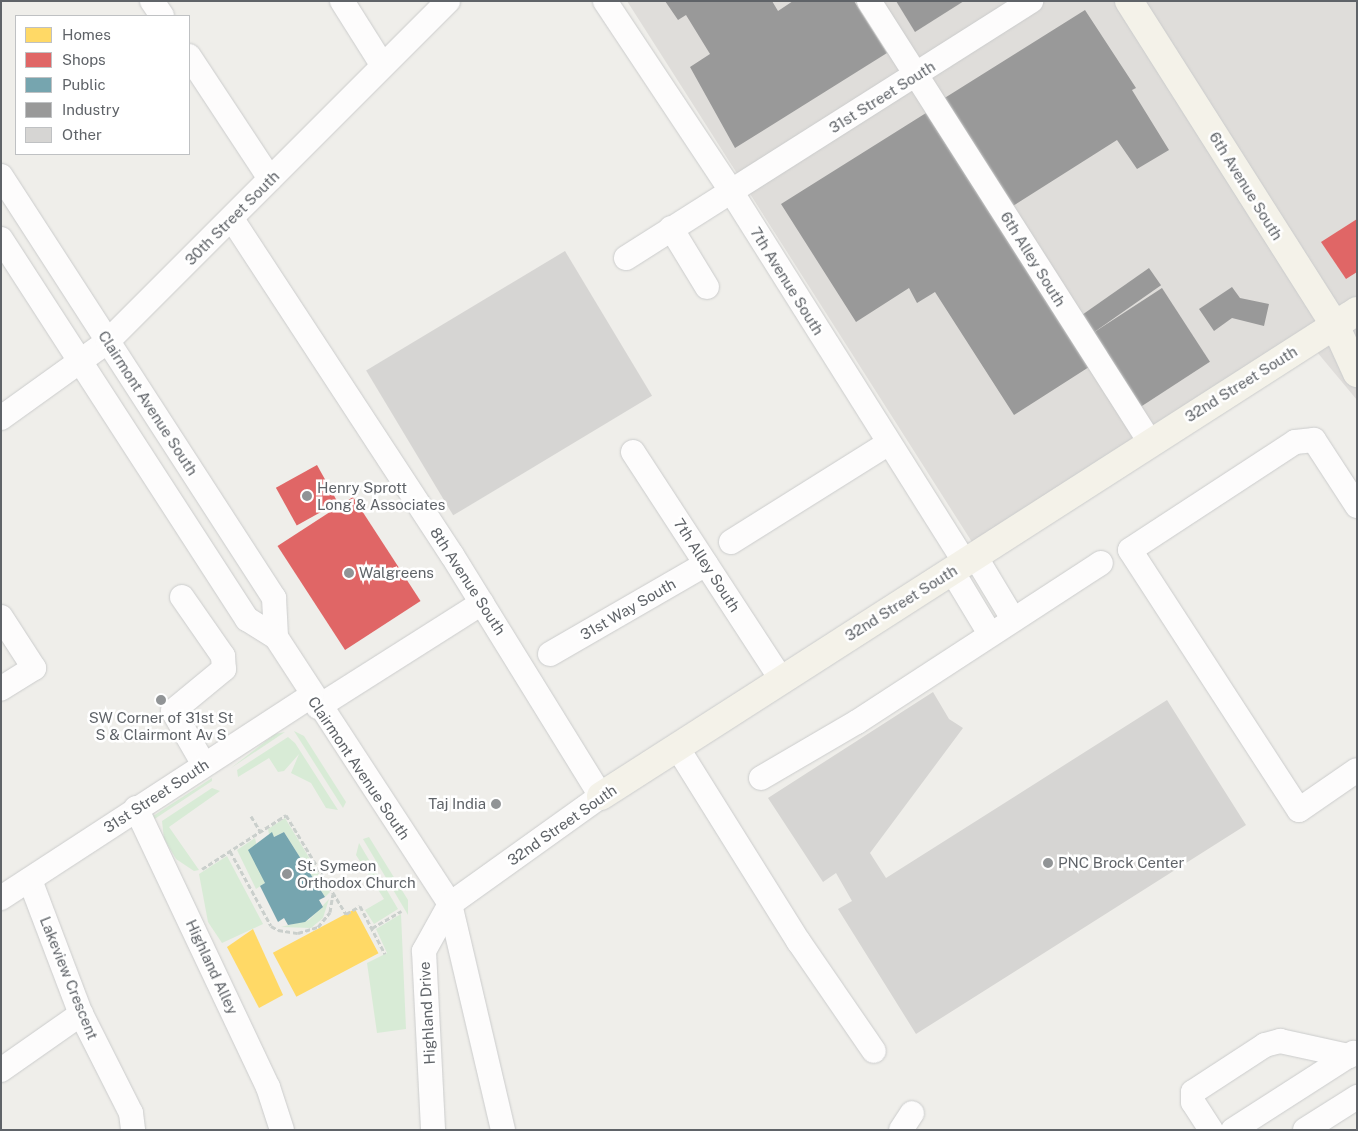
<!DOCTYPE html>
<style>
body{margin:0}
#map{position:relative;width:1358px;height:1131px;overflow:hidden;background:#efeeea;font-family:"Public Sans",sans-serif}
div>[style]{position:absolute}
.industrial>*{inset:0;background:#dfddda}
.green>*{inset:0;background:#d8ebd6}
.homes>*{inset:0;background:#ffd966;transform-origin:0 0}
.shops>*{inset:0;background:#e06666;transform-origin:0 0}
.public>*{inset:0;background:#76a5af}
.industry>*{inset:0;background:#999;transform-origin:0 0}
.building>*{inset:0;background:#d6d5d3;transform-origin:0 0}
.path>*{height:3px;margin-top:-1.5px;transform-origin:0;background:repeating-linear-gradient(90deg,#cacfcc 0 5px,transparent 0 7.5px)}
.roads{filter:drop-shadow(0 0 1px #cbcccc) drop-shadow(0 0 1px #cbcccc)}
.minor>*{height:24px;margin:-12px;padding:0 12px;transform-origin:12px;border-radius:12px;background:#fdfcfc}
.major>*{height:28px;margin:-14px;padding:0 14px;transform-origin:14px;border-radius:14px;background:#f4f2e9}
.dots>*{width:14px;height:14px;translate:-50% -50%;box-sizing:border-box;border:2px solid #fff;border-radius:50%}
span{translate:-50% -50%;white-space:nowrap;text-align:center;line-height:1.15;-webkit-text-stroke:5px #fff;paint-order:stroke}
.street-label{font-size:15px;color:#5f6368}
.poi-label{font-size:15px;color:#5f6368}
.left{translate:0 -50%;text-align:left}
.right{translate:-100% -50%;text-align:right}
.frame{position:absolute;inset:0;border:2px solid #5f6368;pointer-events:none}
.legend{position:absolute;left:15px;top:15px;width:175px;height:140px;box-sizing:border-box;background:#fff;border:1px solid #bfc1c3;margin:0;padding:6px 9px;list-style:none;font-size:15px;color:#5f6368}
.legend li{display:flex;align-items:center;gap:10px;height:25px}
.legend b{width:25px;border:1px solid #bfc1c3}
</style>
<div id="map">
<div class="industrial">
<div style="clip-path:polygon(627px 1px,1357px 1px,1357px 400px,1302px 334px,972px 542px)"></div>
</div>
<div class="green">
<div style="clip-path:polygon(294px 731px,304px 736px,346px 802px,343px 808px)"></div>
<div style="clip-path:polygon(285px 732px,231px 768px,275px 734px)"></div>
<div style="clip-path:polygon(288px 737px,295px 743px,338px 810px,326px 808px,311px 783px,291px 773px,299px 754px,284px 771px,278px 772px,269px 758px,238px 777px,237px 770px)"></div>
<div style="clip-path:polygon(212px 778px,212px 781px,150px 822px,153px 816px)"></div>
<div style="clip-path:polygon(212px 788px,220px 791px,169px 827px,199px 870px,194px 871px,176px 859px,164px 839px,162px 821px)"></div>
<div style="clip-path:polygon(285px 818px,330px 892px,325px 897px,284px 832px,274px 837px,269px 834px,268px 829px)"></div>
<div style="clip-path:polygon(369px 837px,408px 900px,408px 915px,363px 839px)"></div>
<div style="clip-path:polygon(255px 838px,265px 883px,256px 889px,237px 850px)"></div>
<div style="clip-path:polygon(359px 843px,398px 909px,374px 924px,365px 910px,384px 899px,356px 855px)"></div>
<div style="clip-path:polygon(227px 856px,263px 924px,222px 943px,208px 922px,199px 874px)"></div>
<div style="clip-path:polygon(329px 899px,323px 918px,311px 928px,281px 927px,309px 920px)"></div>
<div style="clip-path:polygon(401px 914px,406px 1029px,377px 1033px,367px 963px,387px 953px,376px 929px)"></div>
</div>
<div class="homes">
<div style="left:355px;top:909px;width:50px;height:93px;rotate:62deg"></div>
<div style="clip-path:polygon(253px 929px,283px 995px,259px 1008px,227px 947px)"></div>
</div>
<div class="shops">
<div style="clip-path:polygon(1357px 219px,1357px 272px,1346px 279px,1321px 242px)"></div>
<div style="left:317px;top:465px;width:43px;height:47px;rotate:61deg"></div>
<div style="left:353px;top:497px;width:124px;height:90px;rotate:57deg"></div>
</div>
<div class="public">
<div style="clip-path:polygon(272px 832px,274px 837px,284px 832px,325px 897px,319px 900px,323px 907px,305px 922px,288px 925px,284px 918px,278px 922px,260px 886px,265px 883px,248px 850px)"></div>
</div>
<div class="industry">
<div style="clip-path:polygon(665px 1px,772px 1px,778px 11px,793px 1px,854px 1px,887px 53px,735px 148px,690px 67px,710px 54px,686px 15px,678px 20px)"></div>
<div style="clip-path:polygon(896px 1px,964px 1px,915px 32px)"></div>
<div style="clip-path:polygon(1085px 10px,1136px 88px,1132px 90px,1169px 150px,1137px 169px,1117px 140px,1013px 206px,943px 99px)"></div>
<div style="clip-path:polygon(926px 113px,1089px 367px,1014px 415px,935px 292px,917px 303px,909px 288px,856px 322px,781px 204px)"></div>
<div style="left:1149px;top:268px;width:21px;height:88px;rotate:55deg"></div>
<div style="clip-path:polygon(1232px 287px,1240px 298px,1269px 304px,1264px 326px,1232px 318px,1214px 331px,1199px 309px)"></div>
<div style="left:1162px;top:288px;width:88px;height:87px;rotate:57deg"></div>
</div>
<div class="building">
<div style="left:565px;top:251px;width:169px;height:232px;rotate:59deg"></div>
<div style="clip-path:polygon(933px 692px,949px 719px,963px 728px,870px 853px,886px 878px,1167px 700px,1246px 825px,916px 1034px,838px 909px,852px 901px,836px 873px,823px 882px,768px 798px)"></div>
</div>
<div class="path">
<div style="left:251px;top:816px;width:17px;rotate:59deg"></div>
<div style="left:230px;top:851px;width:85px;rotate:61.3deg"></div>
<div style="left:271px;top:926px;width:8px;rotate:30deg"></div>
<div style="left:278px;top:930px;width:20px;rotate:9deg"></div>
<div style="left:298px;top:933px;width:21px;rotate:-17deg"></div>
<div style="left:318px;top:927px;width:19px;rotate:-51deg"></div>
<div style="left:330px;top:912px;width:18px;rotate:-81deg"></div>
<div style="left:202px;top:869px;width:100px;rotate:-32.7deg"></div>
<div style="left:286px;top:815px;width:116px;rotate:58.8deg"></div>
<div style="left:346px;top:914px;width:16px;rotate:-30deg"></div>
<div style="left:360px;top:906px;width:54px;rotate:62.5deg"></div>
<div style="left:372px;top:928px;width:34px;rotate:-30deg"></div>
</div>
<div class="roads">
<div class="minor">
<div style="left:152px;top:1px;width:18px;rotate:56deg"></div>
<div style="left:342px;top:1px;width:73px;rotate:57.8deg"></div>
<div style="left:605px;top:1px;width:228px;rotate:56.4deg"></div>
<div style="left:731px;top:191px;width:439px;rotate:57.8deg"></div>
<div style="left:869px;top:1px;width:523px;rotate:57.5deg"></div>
<div style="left:189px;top:56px;width:147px;rotate:56.6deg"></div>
<div style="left:1px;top:176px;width:503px;rotate:57.1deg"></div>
<div style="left:274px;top:598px;width:39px;rotate:87deg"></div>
<div style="left:276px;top:637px;width:319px;rotate:56.9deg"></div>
<div style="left:450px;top:904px;width:232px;rotate:76.8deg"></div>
<div style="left:232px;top:219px;width:402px;rotate:56.8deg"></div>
<div style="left:452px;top:555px;width:283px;rotate:58.3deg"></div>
<div style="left:601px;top:796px;width:186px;rotate:144.4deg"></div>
<div style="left:450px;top:904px;width:54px;rotate:119deg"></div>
<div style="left:424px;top:951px;width:179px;rotate:87.1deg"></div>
<div style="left:671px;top:228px;width:69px;rotate:58.6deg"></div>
<div style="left:1px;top:239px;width:453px;rotate:57.1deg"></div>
<div style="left:247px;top:619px;width:34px;rotate:32deg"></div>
<div style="left:626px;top:258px;width:480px;rotate:-32.4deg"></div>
<div style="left:1px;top:418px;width:132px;rotate:-35.7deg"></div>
<div style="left:108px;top:341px;width:481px;rotate:-45deg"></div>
<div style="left:633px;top:452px;width:271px;rotate:56.9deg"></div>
<div style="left:1357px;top:506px;width:79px;rotate:-123.1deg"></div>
<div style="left:1314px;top:440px;width:19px;rotate:174deg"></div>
<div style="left:1295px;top:442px;width:197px;rotate:146.8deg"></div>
<div style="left:1130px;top:550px;width:310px;rotate:57deg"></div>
<div style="left:1299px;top:810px;width:70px;rotate:-34.6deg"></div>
<div style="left:731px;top:542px;width:184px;rotate:-32.1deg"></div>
<div style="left:975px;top:556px;width:74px;rotate:58.9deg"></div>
<div style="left:952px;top:571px;width:74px;rotate:58.9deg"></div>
<div style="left:182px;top:597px;width:72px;rotate:55.2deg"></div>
<div style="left:223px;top:656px;width:13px;rotate:86deg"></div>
<div style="left:224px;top:669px;width:66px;rotate:140.5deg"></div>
<div style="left:173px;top:711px;width:62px;rotate:60.1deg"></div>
<div style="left:1px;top:617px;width:61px;rotate:57.1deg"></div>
<div style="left:34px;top:668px;width:39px;rotate:148deg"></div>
<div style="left:550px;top:654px;width:180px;rotate:-30deg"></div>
<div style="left:318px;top:707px;width:194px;rotate:-32.4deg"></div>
<div style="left:677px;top:747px;width:230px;rotate:58deg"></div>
<div style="left:799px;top:942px;width:132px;rotate:55.5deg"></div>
<div style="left:761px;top:778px;width:111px;rotate:-30.3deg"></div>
<div style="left:857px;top:722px;width:291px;rotate:-33.1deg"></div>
<div style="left:136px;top:808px;width:309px;rotate:64.7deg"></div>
<div style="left:268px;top:1087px;width:45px;rotate:72deg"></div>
<div style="left:30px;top:880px;width:143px;rotate:69.2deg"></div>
<div style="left:81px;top:1014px;width:111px;rotate:63.2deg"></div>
<div style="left:131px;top:1113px;width:17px;rotate:83deg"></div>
<div style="left:1px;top:898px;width:370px;rotate:-33.1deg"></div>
<div style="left:1px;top:1070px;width:98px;rotate:-35deg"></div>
<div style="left:901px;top:1130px;width:20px;rotate:-57deg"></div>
<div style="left:1211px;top:1130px;width:33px;rotate:-123deg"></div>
<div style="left:1193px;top:1102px;width:10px;rotate:-90deg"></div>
<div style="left:1193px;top:1092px;width:86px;rotate:-33.1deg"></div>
<div style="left:1265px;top:1045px;width:16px;rotate:-15deg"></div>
<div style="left:1280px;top:1041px;width:71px;rotate:12.3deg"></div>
<div style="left:1233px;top:1130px;width:143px;rotate:-32.7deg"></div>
<div style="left:1305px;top:1130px;width:62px;rotate:-32.4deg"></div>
</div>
<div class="major">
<div style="left:1129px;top:1px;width:384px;rotate:57.6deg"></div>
<div style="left:1335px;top:325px;width:53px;rotate:65.4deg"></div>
<div style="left:601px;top:796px;width:898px;rotate:-32.68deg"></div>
</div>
</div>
<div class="dots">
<div style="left:307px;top:496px;background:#919496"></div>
<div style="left:349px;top:573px;background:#919496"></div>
<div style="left:161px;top:700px;background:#919496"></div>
<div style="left:496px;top:804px;background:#919496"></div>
<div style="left:1048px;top:863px;background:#919496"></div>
<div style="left:287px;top:874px;background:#919496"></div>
</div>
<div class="street-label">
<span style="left:882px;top:97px;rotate:-32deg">31st Street South</span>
<span style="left:1246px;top:186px;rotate:58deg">6th Avenue South</span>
<span style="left:232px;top:218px;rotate:-45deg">30th Street South</span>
<span style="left:1033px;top:259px;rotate:58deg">6th Alley South</span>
<span style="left:787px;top:281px;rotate:58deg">7th Avenue South</span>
<span style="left:1241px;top:384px;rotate:-32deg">32nd Street South</span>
<span style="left:148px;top:403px;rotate:57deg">Clairmont Avenue South</span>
<span style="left:707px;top:565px;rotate:57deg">7th Alley South</span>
<span style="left:468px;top:581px;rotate:57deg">8th Avenue South</span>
<span style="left:901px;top:603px;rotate:-32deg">32nd Street South</span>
<span style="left:628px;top:609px;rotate:-30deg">31st Way South</span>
<span style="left:359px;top:768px;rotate:56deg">Clairmont Avenue South</span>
<span style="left:156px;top:796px;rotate:-33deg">31st Street South</span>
<span style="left:562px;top:825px;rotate:-35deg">32nd Street South</span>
<span style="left:212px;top:967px;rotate:65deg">Highland Alley</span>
<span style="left:69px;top:978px;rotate:68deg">Lakeview Crescent</span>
<span style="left:427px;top:1013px;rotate:-93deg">Highland Drive</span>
</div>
<div class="poi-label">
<span class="left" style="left:317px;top:496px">Henry Sprott<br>Long &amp; Associates</span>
<span class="left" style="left:359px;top:573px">Walgreens</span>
<span style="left:161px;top:726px">SW Corner of 31st St<br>S &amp; Clairmont Av S</span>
<span class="right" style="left:486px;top:804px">Taj India</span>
<span class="left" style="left:1058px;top:863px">PNC Brock Center</span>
<span class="left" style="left:297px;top:874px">St. Symeon<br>Orthodox Church</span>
</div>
<div class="frame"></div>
<ul class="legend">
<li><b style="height:14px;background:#ffd966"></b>Homes</li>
<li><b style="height:14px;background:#e06666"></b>Shops</li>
<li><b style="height:14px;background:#76a5af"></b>Public</li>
<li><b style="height:14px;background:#999"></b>Industry</li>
<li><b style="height:14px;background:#d6d5d3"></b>Other</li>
</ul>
</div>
